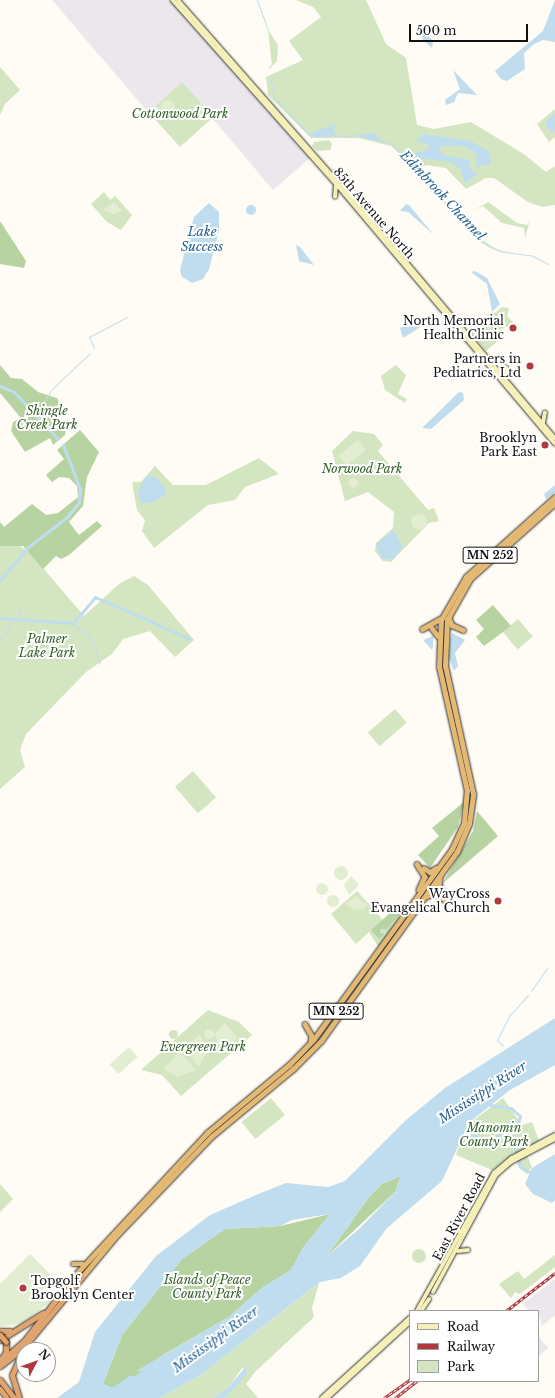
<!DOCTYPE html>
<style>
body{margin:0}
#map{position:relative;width:555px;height:1398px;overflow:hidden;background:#fefcf4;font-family:"Libre Baskerville",serif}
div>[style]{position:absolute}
.industrial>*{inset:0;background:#ece6ed}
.green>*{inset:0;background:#d3e5c1;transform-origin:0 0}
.round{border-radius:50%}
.forest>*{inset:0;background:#b8d3a2}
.pitch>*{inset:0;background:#e3edd2;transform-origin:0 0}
.water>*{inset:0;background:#bfddef}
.stream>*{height:1px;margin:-0.5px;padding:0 0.5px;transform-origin:0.5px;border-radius:0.5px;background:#bfddef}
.river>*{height:3px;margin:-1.5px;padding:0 1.5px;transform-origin:1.5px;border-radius:1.5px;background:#bfddef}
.roads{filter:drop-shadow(0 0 1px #323232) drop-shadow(0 0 1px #323232)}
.secondary>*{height:3.5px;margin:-1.75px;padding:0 1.75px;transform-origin:1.75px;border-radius:1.75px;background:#f5efb8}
.trunk>*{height:4.5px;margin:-2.25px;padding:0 2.25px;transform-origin:2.25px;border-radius:2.25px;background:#e4b974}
.motorway>*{height:5px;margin:-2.5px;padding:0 2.5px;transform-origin:2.5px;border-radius:2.5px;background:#e2a46e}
.rail>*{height:2.5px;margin-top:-1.25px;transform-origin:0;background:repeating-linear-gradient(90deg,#fff 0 3px,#af393e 0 6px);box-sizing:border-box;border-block:1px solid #af393e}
.bridges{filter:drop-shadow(0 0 1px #212121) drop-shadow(0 0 1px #212121)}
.motorway-bridge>*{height:5px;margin:-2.5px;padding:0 2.5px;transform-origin:2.5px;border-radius:2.5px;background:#e2a46e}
.dots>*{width:11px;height:11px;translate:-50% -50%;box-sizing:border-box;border:2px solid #fff;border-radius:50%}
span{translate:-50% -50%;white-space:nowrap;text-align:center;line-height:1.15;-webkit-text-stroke:4px #fff;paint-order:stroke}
.shield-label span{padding:1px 3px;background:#fff;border:1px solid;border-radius:3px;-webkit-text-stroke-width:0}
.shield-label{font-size:11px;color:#101010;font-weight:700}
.park-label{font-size:12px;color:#336028;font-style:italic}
.street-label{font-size:12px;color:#101010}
.poi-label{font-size:12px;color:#101010}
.right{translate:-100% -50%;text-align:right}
.left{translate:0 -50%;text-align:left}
.water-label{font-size:13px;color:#286393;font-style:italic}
.legend{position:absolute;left:409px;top:1310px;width:130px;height:72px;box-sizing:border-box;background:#fff;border:1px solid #9f9f9f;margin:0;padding:5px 7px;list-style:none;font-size:12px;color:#101010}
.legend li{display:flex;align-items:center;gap:8px;height:20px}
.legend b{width:20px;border:1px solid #9f9f9f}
.north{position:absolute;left:16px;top:1342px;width:40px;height:40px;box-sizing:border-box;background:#fff;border:1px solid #9f9f9f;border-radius:50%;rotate:49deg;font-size:11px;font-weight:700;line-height:16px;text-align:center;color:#101010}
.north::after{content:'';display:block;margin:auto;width:14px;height:18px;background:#af393e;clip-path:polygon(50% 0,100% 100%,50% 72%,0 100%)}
.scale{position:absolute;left:409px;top:24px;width:119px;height:18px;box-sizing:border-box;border:2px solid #101010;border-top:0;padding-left:5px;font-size:12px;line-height:14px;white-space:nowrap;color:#101010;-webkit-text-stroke:3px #fff;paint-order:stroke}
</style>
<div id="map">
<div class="industrial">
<div style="clip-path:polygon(52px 0,170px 0,310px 158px,273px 190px,182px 82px,148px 112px)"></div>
<div style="clip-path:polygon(555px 1279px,555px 1315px,542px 1326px,538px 1311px,529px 1311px,523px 1304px)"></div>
<div style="clip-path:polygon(538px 1336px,548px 1348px,538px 1357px)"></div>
</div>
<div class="green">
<div style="clip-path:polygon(296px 0,366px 0,386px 44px,406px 58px,417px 125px,434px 129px,471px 122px,525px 155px,546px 172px,555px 166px,555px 205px,542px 207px,528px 202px,494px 178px,486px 178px,466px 189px,446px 168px,426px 165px,418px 169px,475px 235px,496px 249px,516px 254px,492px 249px,473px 237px,417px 170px,391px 146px,359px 138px,311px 138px,268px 95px,266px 77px,303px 60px,289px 41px,321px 17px,313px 7px)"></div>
<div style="clip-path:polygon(268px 30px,278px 45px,277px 61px,272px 66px)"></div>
<div style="clip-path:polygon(0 67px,20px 90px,5px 104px,0 115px)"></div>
<div style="left:182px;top:82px;width:47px;height:45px;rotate:48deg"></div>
<div style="clip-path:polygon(555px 109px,555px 137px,549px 142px,537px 124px)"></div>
<div style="clip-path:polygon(329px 140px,332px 144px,330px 150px,317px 151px,312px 146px,314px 142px)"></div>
<div style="clip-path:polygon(104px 192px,110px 200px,115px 196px,132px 215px,121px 230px,107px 222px,91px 204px)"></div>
<div style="clip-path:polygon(488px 202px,517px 223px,528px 225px,531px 217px,525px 238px,524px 228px,502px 223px,483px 206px,473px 211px)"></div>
<div style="clip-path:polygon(502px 307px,509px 308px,507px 316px,514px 323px,493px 333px,493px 341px,499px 340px,486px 351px,471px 333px,485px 322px,489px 312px,493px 314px)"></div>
<div style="clip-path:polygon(396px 365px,406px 375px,398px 394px,407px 399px,405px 403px,385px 390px,381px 376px)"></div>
<div style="clip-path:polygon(353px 431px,374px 434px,383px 445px,378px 451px,428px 510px,434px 508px,439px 521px,429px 523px,391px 562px,383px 561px,375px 551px,376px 543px,393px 528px,394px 512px,368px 492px,345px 501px,332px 451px)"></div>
<div style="clip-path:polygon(259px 458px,279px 474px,245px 487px,235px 500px,208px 505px,154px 548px,142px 531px,145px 520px,137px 510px,132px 482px,141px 482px,155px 466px,173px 485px,206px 485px)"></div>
<div style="clip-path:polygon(17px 544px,32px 555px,84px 616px,119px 584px,134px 576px,148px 585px,194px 640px,175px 657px,150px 631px,123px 639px,112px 654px,86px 672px,26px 734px,20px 750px,25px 767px,0 789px,0 546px)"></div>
<div style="left:518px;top:619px;width:23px;height:20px;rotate:50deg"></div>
<div style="left:395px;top:709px;width:18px;height:36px;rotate:49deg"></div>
<div style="left:193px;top:771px;width:35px;height:24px;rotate:49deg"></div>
<div style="clip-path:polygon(357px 891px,383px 920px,372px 930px,379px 939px,381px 929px,387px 929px,405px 911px,379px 948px,369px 932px,356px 944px,331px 914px)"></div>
<div style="clip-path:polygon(208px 1010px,239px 1022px,252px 1035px,181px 1096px,162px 1075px,141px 1070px)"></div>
<div class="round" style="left:168.5px;top:1029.5px;width:9px;height:9px"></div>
<div style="left:271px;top:1098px;width:22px;height:38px;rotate:51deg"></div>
<div style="clip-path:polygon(503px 1098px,522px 1125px,532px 1122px,539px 1141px,524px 1149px,532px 1167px,527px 1174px,519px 1168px,514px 1153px,492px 1170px,456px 1155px,466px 1126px)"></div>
<div style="clip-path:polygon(0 1184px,13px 1199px,0 1212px)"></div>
<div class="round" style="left:412px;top:1249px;width:14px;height:14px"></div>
<div style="clip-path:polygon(555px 1255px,555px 1267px,520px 1294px,515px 1292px,511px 1298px,499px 1284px,518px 1271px,524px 1279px)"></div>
<div style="clip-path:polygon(319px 1283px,312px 1308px,314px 1317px,255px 1372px,246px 1384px,258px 1398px,224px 1398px,247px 1372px,247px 1369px,242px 1368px,229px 1387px,213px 1398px,159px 1398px,199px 1376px)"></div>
</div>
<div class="forest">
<div style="clip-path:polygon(0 221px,26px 261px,24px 268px,0 264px)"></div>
<div style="clip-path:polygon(0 365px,11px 378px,22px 379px,38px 392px,57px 398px,63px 410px,53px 414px,66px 428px,65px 435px,53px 445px,50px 438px,25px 452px,11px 431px,13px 422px,21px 418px,0 393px)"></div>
<div style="clip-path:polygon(80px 430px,99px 452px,87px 477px,83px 506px,69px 522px,79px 535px,97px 521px,102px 526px,69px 555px,61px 559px,56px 556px,43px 569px,23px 546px,0 546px,0 522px,4px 527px,32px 504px,46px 515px,58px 513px,78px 497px,77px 486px,69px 478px,59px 477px,52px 482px,46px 475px,64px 459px,57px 450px)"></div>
<div style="clip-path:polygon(493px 605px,511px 626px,484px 646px,476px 637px,484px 629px,476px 620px)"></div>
<div style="clip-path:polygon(464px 802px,458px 827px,430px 868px,418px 855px,439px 836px,432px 828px)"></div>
<div style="clip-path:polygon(477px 811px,498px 836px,442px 884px,473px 831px)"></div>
<div style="clip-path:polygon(399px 905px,404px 910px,387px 929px,381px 929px,380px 933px,384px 934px,379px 939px,371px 930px)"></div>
<div style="clip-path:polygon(401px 1176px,395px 1192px,327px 1256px,369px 1197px,382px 1184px)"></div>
<div style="clip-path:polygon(330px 1214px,303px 1248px,291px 1270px,262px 1288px,229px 1317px,163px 1355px,137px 1376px,112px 1388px,103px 1384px,122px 1335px,182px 1259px,225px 1229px,280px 1226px)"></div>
</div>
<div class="pitch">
<div class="round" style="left:161px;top:100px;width:14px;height:14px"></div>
<div style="clip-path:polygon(114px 202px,122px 211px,113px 214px,103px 210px)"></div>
<div style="left:358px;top:440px;width:13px;height:25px;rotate:51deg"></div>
<div class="round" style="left:348px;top:478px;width:10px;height:10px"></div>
<div class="round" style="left:411px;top:514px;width:16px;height:16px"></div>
<div class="round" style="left:334px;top:866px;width:14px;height:14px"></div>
<div style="clip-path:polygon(351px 876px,359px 885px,349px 895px,344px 885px)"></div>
<div class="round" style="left:316px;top:883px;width:12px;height:12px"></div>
<div class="round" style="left:327px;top:895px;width:12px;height:12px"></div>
<div style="clip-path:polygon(356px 896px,368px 905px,364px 909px,354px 910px,346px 904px)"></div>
<div style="clip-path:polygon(224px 1022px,238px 1038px,221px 1054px,215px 1034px)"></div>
<div class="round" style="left:204px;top:1029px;width:10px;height:10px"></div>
<div style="clip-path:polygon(200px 1034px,207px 1051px,199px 1067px,184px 1049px)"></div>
<div style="left:129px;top:1047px;width:13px;height:26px;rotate:48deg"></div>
<div style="clip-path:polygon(178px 1053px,181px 1053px,196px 1070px,178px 1077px,163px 1069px)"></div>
<div style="clip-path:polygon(30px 1254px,54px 1278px,41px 1291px,51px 1301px,23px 1323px,0 1327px,0 1284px)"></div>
</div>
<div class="water">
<div style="clip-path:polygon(555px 0,555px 42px,543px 40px,534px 44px,524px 53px,525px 69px,507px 81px,501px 79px,495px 71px,543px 31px)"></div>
<div style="clip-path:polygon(420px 28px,433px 41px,432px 48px,423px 40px)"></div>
<div style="clip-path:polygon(453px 70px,477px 95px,458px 93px,454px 102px,446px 105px,445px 100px,460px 89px)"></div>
<div style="clip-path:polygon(555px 113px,555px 131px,551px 133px,545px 123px)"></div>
<div style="clip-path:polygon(336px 124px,333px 132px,340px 136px,315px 137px,308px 134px)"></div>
<div style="clip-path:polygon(375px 133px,380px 140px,395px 146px,354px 135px)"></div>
<div style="clip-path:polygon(423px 134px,471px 141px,489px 152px,491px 164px,476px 167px,477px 155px,464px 146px,442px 146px,439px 150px,443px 155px,469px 160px,470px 169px,478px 174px,465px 183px,460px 168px,448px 161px,415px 158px,416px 153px,429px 149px,428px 144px,416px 141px)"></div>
<div style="clip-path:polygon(209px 203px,219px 212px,219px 231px,209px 269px,203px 279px,192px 283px,182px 277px,180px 270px,194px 217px)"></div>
<div style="clip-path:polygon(406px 204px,409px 205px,434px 235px,408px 212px,400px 211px)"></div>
<div class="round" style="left:246px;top:205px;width:10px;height:10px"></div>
<div style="clip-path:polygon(296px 245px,300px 247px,314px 265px,299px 261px)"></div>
<div style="clip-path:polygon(475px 271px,487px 278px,500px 304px,492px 312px,487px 284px,471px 272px)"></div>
<div style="clip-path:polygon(414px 316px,422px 326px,403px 338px,400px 328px)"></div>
<div style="clip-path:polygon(459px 392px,463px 393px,464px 400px,431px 429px,422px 428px)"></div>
<div style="clip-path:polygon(146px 476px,156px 478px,165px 488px,166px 495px,151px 503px,141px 503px,137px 494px)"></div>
<div style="clip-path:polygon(555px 485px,555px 492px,546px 499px,544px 494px)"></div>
<div style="clip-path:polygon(393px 530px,403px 546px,393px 559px,381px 559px,376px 544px)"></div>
<div style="clip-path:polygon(452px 633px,465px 640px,455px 653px,458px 666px,454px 671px,447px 653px)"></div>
<div style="clip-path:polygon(433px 636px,433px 647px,432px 650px,423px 640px)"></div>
<div style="clip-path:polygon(evenodd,555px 1018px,555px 1065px,510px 1090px,466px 1125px,467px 1132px,491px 1141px,461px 1140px,442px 1181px,386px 1229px,360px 1266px,341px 1278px,320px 1282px,199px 1376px,159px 1398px,57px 1398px,79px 1382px,95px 1332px,156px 1256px,210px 1215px,256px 1195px,286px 1183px,328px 1187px,345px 1181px,406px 1120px,445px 1088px,555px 1018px,401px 1176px,395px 1192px,359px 1229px,327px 1256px,369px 1197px,382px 1184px,401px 1176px,555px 1018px,330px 1214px,303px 1248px,291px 1270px,262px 1288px,229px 1317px,136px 1371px,142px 1371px,136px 1376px,130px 1376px,112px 1388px,103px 1384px,122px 1335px,182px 1259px,225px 1229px,280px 1226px,292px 1220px,330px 1214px)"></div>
<div style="clip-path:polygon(555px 1154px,555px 1200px,552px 1203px,533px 1194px,525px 1184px,532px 1168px)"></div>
<div style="clip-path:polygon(246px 1366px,247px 1372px,236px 1387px,224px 1398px,213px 1398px,229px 1387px)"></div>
</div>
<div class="stream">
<div style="left:257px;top:0;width:32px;rotate:70deg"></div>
<div style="left:269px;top:68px;width:4px;rotate:-56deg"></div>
<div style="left:270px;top:79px;width:21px;rotate:76deg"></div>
<div style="left:275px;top:99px;width:49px;rotate:45.8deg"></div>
<div style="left:339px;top:136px;width:16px"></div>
<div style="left:394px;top:146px;width:128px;rotate:47.8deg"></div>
<div style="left:480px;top:241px;width:21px;rotate:28deg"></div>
<div style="left:499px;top:251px;width:34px;rotate:8deg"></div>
<div style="left:533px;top:256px;width:17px;rotate:28deg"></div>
<div style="left:94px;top:348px;width:12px;rotate:-114deg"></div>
<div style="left:89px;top:337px;width:43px;rotate:-27.8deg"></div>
<div style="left:40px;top:408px;width:22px;rotate:-58deg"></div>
<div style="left:52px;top:389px;width:51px;rotate:-43.4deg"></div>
<div style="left:73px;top:625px;width:18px;rotate:34deg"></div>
<div style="left:88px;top:635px;width:17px;rotate:62deg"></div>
<div style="left:0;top:640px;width:38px;rotate:-55deg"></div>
<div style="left:96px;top:651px;width:13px;rotate:72deg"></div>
<div style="left:531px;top:991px;width:28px;rotate:-55deg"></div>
<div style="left:503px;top:1046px;width:8px;rotate:-135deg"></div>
<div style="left:497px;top:1040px;width:28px;rotate:-63deg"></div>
<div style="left:510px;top:1015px;width:27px;rotate:-48deg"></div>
</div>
<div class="river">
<div style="left:0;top:386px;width:15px;rotate:23deg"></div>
<div style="left:14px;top:392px;width:64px;rotate:46.9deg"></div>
<div style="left:0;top:580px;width:42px;rotate:-49.8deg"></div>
<div style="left:27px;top:548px;width:51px;rotate:-37.8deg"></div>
<div style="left:67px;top:517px;width:19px;rotate:-51deg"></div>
<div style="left:79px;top:502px;width:13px;rotate:-86deg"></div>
<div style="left:80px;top:489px;width:47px;rotate:-111.1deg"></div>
<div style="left:0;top:618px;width:74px;rotate:3.9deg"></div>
<div style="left:143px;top:618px;width:51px;rotate:24.1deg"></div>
<div style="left:75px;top:621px;width:31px;rotate:-50deg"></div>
<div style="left:95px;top:597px;width:52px;rotate:23.6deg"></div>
<div style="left:490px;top:1105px;width:21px;rotate:8deg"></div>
<div style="left:511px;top:1108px;width:12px;rotate:42deg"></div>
<div style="left:520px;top:1116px;width:7px;rotate:106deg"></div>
<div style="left:518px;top:1123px;width:14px;rotate:176deg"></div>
<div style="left:488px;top:1141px;width:6px"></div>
<div style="left:494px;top:1141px;width:14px;rotate:-60deg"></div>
<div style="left:501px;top:1129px;width:23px;rotate:52deg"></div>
<div style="left:515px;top:1147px;width:20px;rotate:75deg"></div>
<div style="left:520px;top:1166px;width:14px;rotate:34deg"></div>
</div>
<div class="roads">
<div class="secondary">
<div style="left:173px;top:0;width:259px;rotate:48.4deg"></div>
<div style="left:345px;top:194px;width:326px;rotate:49.9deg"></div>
<div style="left:178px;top:0;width:264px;rotate:48.7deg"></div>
<div style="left:352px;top:198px;width:314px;rotate:49.8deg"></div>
<div style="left:335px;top:197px;width:11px;rotate:-85deg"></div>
<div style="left:506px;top:377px;width:9px;rotate:-90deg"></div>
<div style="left:543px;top:423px;width:10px;rotate:-79deg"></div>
<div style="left:455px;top:1231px;width:9px"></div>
<div style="left:458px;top:1251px;width:10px;rotate:-6deg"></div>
<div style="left:433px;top:1292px;width:133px;rotate:-61.7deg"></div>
<div style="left:496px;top:1175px;width:20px;rotate:-41deg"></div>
<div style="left:511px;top:1162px;width:50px;rotate:-27.6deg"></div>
<div style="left:417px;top:1311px;width:158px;rotate:-60.8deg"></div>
<div style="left:494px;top:1173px;width:23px;rotate:-40deg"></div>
<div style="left:512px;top:1158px;width:49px;rotate:-28.1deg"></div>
<div style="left:421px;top:1311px;width:14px;rotate:-56deg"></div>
<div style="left:322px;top:1398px;width:119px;rotate:-42.3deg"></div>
<div style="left:327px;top:1398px;width:113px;rotate:-42.5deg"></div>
</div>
<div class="trunk">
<div style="left:449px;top:618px;width:8px;rotate:67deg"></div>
<div style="left:452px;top:625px;width:12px;rotate:24deg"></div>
<div style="left:432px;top:628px;width:10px;rotate:53deg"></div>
<div style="left:422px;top:629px;width:21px;rotate:-29deg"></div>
<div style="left:417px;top:864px;width:15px;rotate:58deg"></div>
<div style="left:425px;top:877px;width:14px;rotate:115deg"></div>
<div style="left:424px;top:868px;width:7px;rotate:34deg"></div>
<div style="left:430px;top:872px;width:7px;rotate:-34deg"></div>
<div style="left:440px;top:877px;width:8px;rotate:97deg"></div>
<div style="left:439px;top:885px;width:14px;rotate:60deg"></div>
<div style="left:427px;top:896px;width:9px;rotate:-18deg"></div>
<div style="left:436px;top:893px;width:11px;rotate:38deg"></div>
<div style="left:305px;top:1024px;width:14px;rotate:60deg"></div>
<div style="left:312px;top:1036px;width:6px;rotate:99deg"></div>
<div style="left:73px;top:1264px;width:10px"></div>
<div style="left:77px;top:1273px;width:191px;rotate:-47.1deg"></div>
<div style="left:207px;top:1133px;width:107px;rotate:-39.7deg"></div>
<div style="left:289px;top:1065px;width:36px;rotate:-46deg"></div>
<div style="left:314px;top:1039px;width:235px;rotate:-54deg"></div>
<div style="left:452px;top:849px;width:29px;rotate:-65deg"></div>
<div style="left:464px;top:823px;width:32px;rotate:-85deg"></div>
<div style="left:467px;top:791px;width:127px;rotate:-102.7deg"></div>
<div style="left:439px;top:667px;width:47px;rotate:-87.6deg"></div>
<div style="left:441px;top:620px;width:50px;rotate:-59.8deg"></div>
<div style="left:466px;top:577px;width:120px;rotate:-42deg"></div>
<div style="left:82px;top:1277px;width:55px;rotate:-50.2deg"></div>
<div style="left:117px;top:1235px;width:136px;rotate:-46.2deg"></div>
<div style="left:211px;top:1137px;width:107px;rotate:-39.7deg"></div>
<div style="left:293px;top:1069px;width:40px;rotate:-45deg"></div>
<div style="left:321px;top:1041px;width:233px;rotate:-54.3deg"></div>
<div style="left:457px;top:852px;width:30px;rotate:-67deg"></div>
<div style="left:469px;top:824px;width:30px;rotate:-82deg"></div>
<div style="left:473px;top:794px;width:131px;rotate:-102.3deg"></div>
<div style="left:445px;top:666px;width:46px;rotate:-87.5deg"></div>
<div style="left:447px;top:620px;width:47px;rotate:-60.7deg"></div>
<div style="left:470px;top:579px;width:114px;rotate:-41.8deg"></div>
</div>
<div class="motorway">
<div style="left:0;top:1331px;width:10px"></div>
<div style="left:0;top:1340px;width:51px;rotate:-32.1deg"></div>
<div style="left:1px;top:1359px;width:9px;rotate:-54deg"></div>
<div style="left:6px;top:1352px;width:10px;rotate:-90deg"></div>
<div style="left:0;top:1362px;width:32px;rotate:-41deg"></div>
<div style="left:24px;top:1341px;width:86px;rotate:-52.1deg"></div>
<div style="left:0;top:1366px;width:31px;rotate:-38deg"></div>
<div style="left:24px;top:1347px;width:91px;rotate:-50.4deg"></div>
<div style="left:0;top:1380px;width:23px;rotate:52deg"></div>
<div style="left:0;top:1389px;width:11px;rotate:52deg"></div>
<div style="left:19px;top:1398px;width:24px;rotate:-107deg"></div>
<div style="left:12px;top:1375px;width:24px;rotate:-66deg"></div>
</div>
</div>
<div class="rail">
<div style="left:506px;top:1311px;width:62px;rotate:-37.8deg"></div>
<div style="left:384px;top:1398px;width:32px;rotate:-35deg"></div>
<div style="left:395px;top:1398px;width:28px;rotate:-38deg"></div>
</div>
<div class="bridges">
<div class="motorway-bridge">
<div style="left:0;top:1335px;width:9px;rotate:49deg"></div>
</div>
</div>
<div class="dots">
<div style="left:513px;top:328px;background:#af393e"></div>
<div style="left:530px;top:366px;background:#af393e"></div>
<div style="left:545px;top:445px;background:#af393e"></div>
<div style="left:498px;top:901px;background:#af393e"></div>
<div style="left:23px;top:1288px;background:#af393e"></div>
</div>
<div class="shield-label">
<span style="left:490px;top:555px">MN 252</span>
<span style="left:336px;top:1011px">MN 252</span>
</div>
<div class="park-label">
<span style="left:180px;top:114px">Cottonwood Park</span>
<span style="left:47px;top:418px">Shingle<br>Creek Park</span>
<span style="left:362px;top:469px">Norwood Park</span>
<span style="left:47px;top:646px">Palmer<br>Lake Park</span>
<span style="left:203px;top:1047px">Evergreen Park</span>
<span style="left:494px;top:1135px">Manomin<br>County Park</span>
<span style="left:207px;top:1287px">Islands of Peace<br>County Park</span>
</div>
<div class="street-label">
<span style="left:374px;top:213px;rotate:49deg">85th Avenue North</span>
<span style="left:459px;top:1217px;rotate:-62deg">East River Road</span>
</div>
<div class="poi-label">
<span class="right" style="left:504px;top:328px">North Memorial<br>Health Clinic</span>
<span class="right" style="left:521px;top:366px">Partners in<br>Pediatrics, Ltd</span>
<span class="right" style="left:537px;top:445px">Brooklyn<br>Park East</span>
<span class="right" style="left:490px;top:901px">WayCross<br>Evangelical Church</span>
<span class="left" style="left:31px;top:1288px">Topgolf<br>Brooklyn Center</span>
</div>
<div class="water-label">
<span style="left:442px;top:196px;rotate:47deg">Edinbrook Channel</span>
<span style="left:202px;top:240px">Lake<br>Success</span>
<span style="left:483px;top:1093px;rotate:-33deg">Mississippi River</span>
<span style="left:216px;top:1340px;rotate:-36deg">Mississippi River</span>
</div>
<ul class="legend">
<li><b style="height:5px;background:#f5efb8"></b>Road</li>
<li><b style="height:5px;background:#af393e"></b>Railway</li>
<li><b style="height:11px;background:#d3e5c1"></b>Park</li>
</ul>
<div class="north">N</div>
<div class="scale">500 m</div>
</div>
